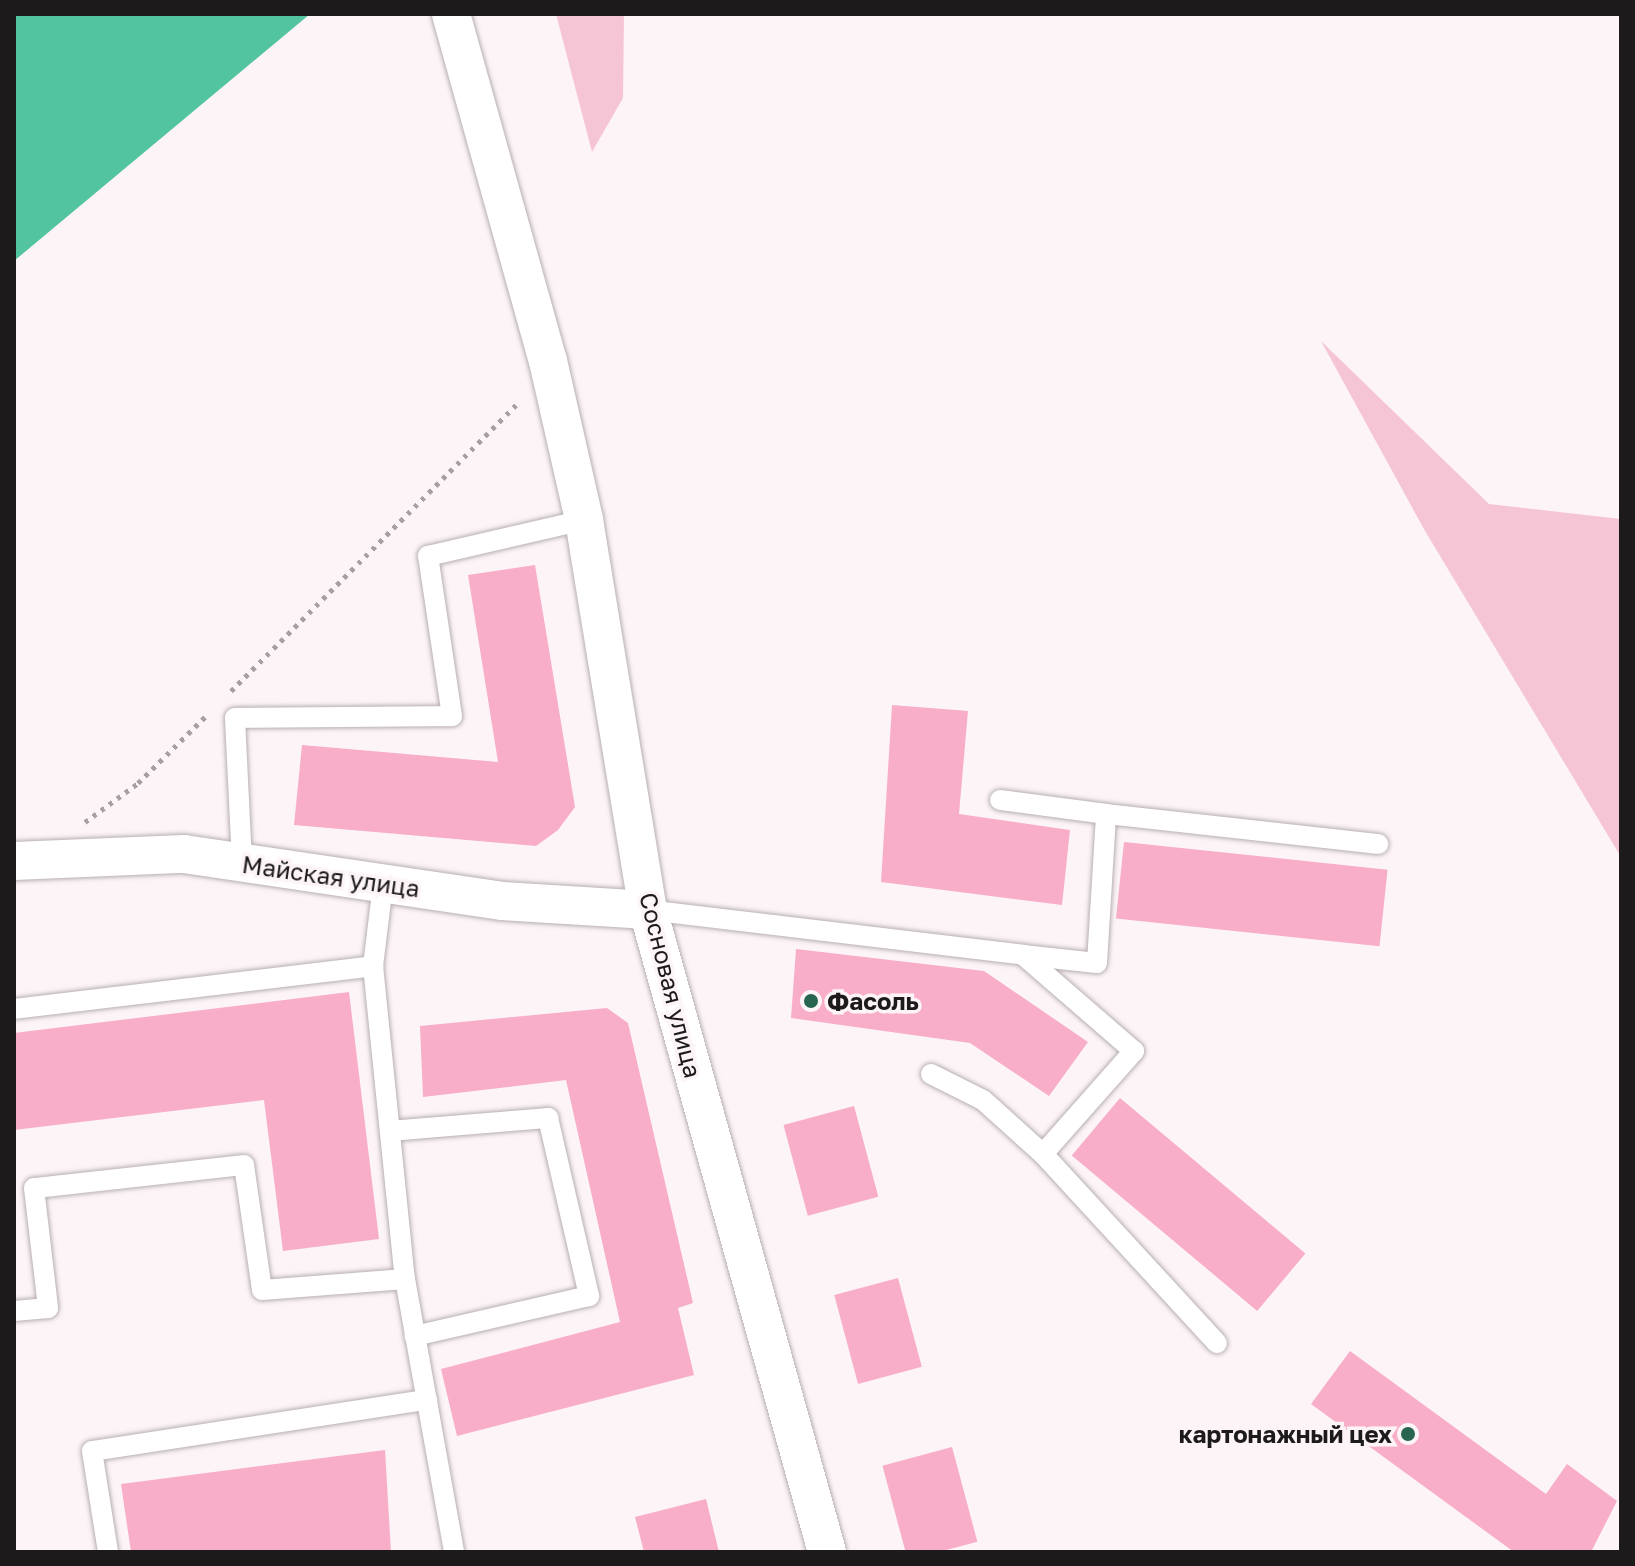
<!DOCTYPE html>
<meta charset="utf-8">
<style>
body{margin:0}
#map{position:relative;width:1635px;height:1566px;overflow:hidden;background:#fdf4f7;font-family:"Golos Text",sans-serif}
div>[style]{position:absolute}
.green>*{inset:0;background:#f6c5d5}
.water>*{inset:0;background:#53c4a0}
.building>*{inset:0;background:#f8aec8;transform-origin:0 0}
.path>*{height:5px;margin-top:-2.5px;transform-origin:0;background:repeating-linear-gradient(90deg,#a6a0a1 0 4px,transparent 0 10px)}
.roads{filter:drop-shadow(0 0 2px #b7afb1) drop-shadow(0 0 2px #b7afb1)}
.lane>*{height:20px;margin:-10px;padding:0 10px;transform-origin:10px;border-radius:10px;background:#fff}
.street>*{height:38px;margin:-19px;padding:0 19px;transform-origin:19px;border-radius:19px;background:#fff}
.dots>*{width:22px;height:22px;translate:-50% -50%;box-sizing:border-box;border:4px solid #fdf4f7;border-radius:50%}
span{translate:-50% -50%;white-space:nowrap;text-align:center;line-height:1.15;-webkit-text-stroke:7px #fdf4f7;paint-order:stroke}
.street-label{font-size:24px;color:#1c1a1a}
.poi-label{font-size:24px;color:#1c1a1a;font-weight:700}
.left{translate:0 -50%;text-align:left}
.right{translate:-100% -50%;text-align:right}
.frame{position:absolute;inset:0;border:16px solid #1c1a1a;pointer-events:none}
</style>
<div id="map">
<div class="green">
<div style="clip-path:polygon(556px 14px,624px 14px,623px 98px,592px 152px)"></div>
<div style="clip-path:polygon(1321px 341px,1489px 504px,1621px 519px,1621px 857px,1425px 531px)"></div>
</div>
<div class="water">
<div style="clip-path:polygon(14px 14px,310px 14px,14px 261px)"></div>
</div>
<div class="building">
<div style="clip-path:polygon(535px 565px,575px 807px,558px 830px,536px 846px,294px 825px,302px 745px,498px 762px,468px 575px)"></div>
<div style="clip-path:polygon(892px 705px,968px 711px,959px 814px,1070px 830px,1062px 905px,881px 882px)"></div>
<div style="left:1124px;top:842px;width:265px;height:77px;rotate:6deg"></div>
<div style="clip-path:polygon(796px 949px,984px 971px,1088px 1042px,1049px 1096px,970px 1043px,791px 1018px)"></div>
<div style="clip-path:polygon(349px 992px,379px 1239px,283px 1251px,264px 1100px,14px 1130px,14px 1033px)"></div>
<div style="clip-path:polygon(607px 1008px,628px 1023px,693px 1303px,678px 1308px,694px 1375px,457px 1436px,441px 1369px,620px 1322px,566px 1080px,423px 1097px,420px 1026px)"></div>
<div style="left:1120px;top:1098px;width:242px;height:75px;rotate:40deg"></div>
<div style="left:854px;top:1106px;width:94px;height:73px;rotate:75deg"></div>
<div style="left:898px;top:1278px;width:92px;height:66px;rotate:75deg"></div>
<div style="clip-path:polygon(1350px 1351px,1546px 1494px,1567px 1464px,1617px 1501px,1591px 1552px,1514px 1552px,1311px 1404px)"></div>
<div style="left:952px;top:1447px;width:98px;height:72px;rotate:75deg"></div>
<div style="clip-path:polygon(385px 1450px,391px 1552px,131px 1552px,121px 1484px)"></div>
<div style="clip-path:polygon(706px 1499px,719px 1552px,644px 1552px,635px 1517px)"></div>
</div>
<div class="path">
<div style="left:231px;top:691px;width:409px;rotate:-45.1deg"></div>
<div style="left:85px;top:822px;width:66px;rotate:-36.3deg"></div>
<div style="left:138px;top:783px;width:97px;rotate:-44.6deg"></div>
</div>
<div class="roads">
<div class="lane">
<div style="left:1000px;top:800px;width:107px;rotate:7.5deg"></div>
<div style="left:242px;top:862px;width:144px;rotate:-92.8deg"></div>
<div style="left:235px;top:718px;width:217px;rotate:-0.5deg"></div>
<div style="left:452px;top:716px;width:162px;rotate:-98.5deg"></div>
<div style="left:428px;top:556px;width:160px;rotate:-13deg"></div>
<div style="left:648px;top:910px;width:378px;rotate:6.8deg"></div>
<div style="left:1023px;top:955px;width:147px;rotate:40.9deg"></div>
<div style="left:1134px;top:1051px;width:137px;rotate:131.5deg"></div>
<div style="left:1043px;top:1154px;width:257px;rotate:47.4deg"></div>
<div style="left:1023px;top:955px;width:74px;rotate:6.2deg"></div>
<div style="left:1097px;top:963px;width:149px;rotate:-86.5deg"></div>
<div style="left:1106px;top:814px;width:274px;rotate:6.3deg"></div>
<div style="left:373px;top:966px;width:83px;rotate:-83deg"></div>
<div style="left:14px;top:1009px;width:362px;rotate:-6.8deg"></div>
<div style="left:373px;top:966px;width:315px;rotate:84.2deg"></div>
<div style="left:405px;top:1279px;width:143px;rotate:175.6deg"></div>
<div style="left:262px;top:1290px;width:126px;rotate:-98.2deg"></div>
<div style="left:244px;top:1165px;width:211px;rotate:173.7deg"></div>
<div style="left:34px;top:1188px;width:121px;rotate:83.3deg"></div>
<div style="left:48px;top:1308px;width:34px;rotate:175deg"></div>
<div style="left:931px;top:1074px;width:58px;rotate:26.6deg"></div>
<div style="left:983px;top:1100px;width:81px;rotate:42deg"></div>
<div style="left:390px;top:1131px;width:159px;rotate:-4.7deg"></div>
<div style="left:548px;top:1118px;width:183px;rotate:77deg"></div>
<div style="left:589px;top:1296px;width:179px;rotate:167.1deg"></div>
<div style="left:405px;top:1279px;width:277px;rotate:79.8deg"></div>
<div style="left:108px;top:1552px;width:102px;rotate:-99deg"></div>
<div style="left:92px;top:1451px;width:339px;rotate:-8.7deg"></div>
</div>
<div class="street">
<div style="left:451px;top:14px;width:360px;rotate:74.4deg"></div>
<div style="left:548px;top:361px;width:163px;rotate:77.2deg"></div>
<div style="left:584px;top:520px;width:395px;rotate:80.7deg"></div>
<div style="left:648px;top:910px;width:666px;rotate:74.42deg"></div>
<div style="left:14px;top:861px;width:170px;rotate:-2.4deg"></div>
<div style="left:184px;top:854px;width:321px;rotate:8.4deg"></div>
<div style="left:502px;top:901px;width:146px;rotate:3.5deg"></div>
</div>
</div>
<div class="dots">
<div style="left:811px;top:1001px;background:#276551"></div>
<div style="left:1408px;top:1434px;background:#276551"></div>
</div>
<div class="street-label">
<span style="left:331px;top:876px;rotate:8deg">Майская улица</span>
<span style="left:671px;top:985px;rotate:76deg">Сосновая улица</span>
</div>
<div class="poi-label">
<span class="left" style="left:827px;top:1001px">Фасоль</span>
<span class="right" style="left:1392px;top:1434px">картонажный цех</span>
</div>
<div class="frame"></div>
</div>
